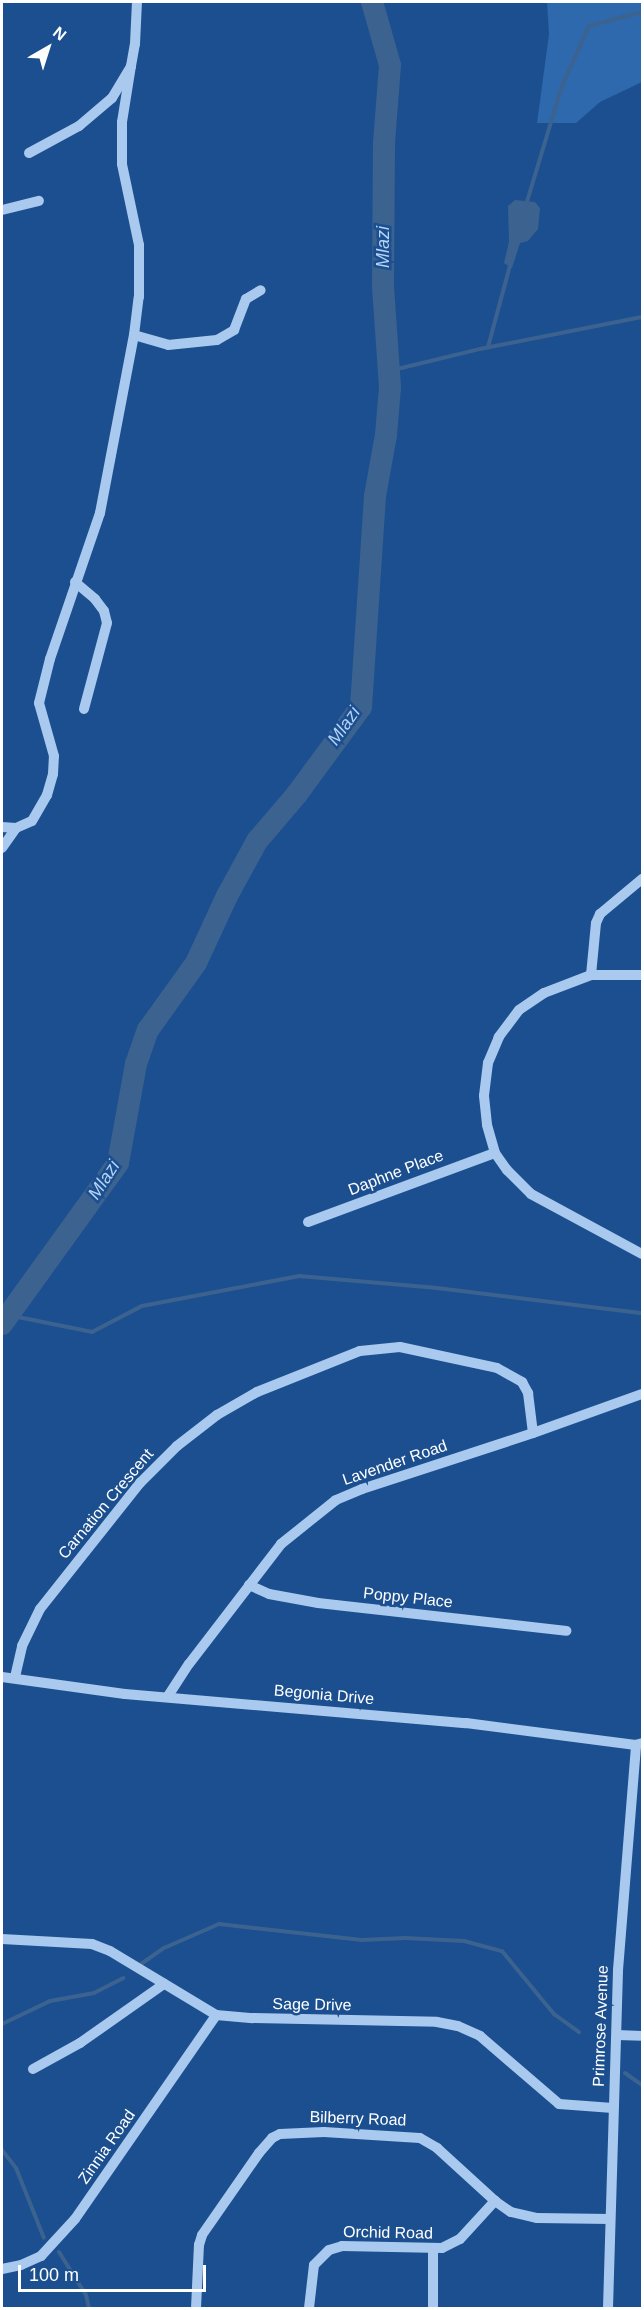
<!DOCTYPE html>
<style>
body{margin:0}
#map{position:relative;width:644px;height:2310px;overflow:hidden;background:#1b4f8f;font-family:Helvetica,sans-serif}
div>[style]{position:absolute}
.green>*{inset:0;background:#2e69ad}
.water>*{inset:0;background:#3c6290}
.stream>*{height:4px;margin:-2px;padding:0 2px;transform-origin:2px;border-radius:2px;background:#3c6290}
.river>*{height:22px;margin:-11px;padding:0 11px;transform-origin:11px;border-radius:11px;background:#3c6290}
.minor>*{height:10px;margin:-5px;padding:0 5px;transform-origin:5px;border-radius:5px;background:#a9c9ee}
span{translate:-50% -50%;white-space:nowrap;text-align:center;line-height:1.15;-webkit-text-stroke:5px #1b4f8f;paint-order:stroke}
.street-label{font-size:16px;color:#fff}
.water-label{font-size:18px;color:#b5d3f5;font-style:italic}
.frame{position:absolute;inset:0;border:3px solid #fff;pointer-events:none}
.north{position:absolute;left:18px;top:18px;width:60px;height:60px;-webkit-text-stroke:4px #1b4f8f;paint-order:stroke;rotate:39deg;font-size:16px;font-weight:700;line-height:24px;text-align:center;color:#fff}
.north::after{content:'';display:block;margin:auto;width:21px;height:27px;background:#fff;clip-path:polygon(50% 0,100% 100%,50% 72%,0 100%)}
.scale{position:absolute;left:18px;top:2265px;width:188px;height:27px;box-sizing:border-box;border:3px solid #fff;border-top:0;padding-left:8px;font-size:18px;line-height:21px;white-space:nowrap;color:#fff;-webkit-text-stroke:4px #1b4f8f;paint-order:stroke}
</style>
<div id="map">
<div class="green">
<div style="clip-path:polygon(547px 2px,642px 2px,642px 82px,600px 102px,576px 123px,537px 123px,549px 34px)"></div>
</div>
<div class="water">
<div style="clip-path:polygon(515px 200px,535px 202px,540px 208px,538px 229px,528px 241px,520px 243px,512px 268px,504px 263px,509px 242px,508px 206px)"></div>
</div>
<div class="stream">
<div style="left:526px;top:205px;width:124px;rotate:-73.2deg"></div>
<div style="left:562px;top:86px;width:66px;rotate:-65.8deg"></div>
<div style="left:589px;top:26px;width:55px;rotate:-14.8deg"></div>
<div style="left:488px;top:347px;width:88px;rotate:-74.9deg"></div>
<div style="left:389px;top:371px;width:94px;rotate:-13.6deg"></div>
<div style="left:480px;top:349px;width:165px;rotate:-11.2deg"></div>
<div style="left:8px;top:1315px;width:86px;rotate:11.4deg"></div>
<div style="left:92px;top:1332px;width:56px;rotate:-27.5deg"></div>
<div style="left:142px;top:1306px;width:160px;rotate:-10.8deg"></div>
<div style="left:299px;top:1276px;width:139px;rotate:5deg"></div>
<div style="left:437px;top:1288px;width:207px;rotate:7deg"></div>
<div style="left:141px;top:1964px;width:28px;rotate:-35deg"></div>
<div style="left:164px;top:1948px;width:60px;rotate:-23.6deg"></div>
<div style="left:219px;top:1924px;width:144px;rotate:6.4deg"></div>
<div style="left:362px;top:1940px;width:43px;rotate:-2.7deg"></div>
<div style="left:405px;top:1938px;width:59px;rotate:2.9deg"></div>
<div style="left:464px;top:1941px;width:39px;rotate:15deg"></div>
<div style="left:502px;top:1951px;width:82px;rotate:50.5deg"></div>
<div style="left:554px;top:2014px;width:31px;rotate:36deg"></div>
<div style="left:2px;top:2024px;width:53px;rotate:-25.6deg"></div>
<div style="left:50px;top:2001px;width:45px;rotate:-10.3deg"></div>
<div style="left:94px;top:1993px;width:33px;rotate:-27deg"></div>
<div style="left:625px;top:2073px;width:21px;rotate:35deg"></div>
<div style="left:2px;top:2150px;width:23px;rotate:52deg"></div>
<div style="left:16px;top:2168px;width:75px;rotate:68.2deg"></div>
<div style="left:59px;top:2252px;width:51px;rotate:57.9deg"></div>
<div style="left:86px;top:2295px;width:13px;rotate:77deg"></div>
</div>
<div class="river">
<div style="left:2px;top:1324px;width:198px;rotate:-54.2deg"></div>
<div style="left:118px;top:1163px;width:101px;rotate:-79.7deg"></div>
<div style="left:136px;top:1064px;width:36px;rotate:-71deg"></div>
<div style="left:148px;top:1030px;width:82px;rotate:-54.4deg"></div>
<div style="left:196px;top:963px;width:74px;rotate:-65.2deg"></div>
<div style="left:227px;top:896px;width:63px;rotate:-61.4deg"></div>
<div style="left:257px;top:841px;width:62px;rotate:-49.6deg"></div>
<div style="left:297px;top:794px;width:108px;rotate:-53.7deg"></div>
<div style="left:361px;top:707px;width:211px;rotate:-86.2deg"></div>
<div style="left:375px;top:496px;width:62px;rotate:-79.8deg"></div>
<div style="left:386px;top:435px;width:48px;rotate:-85.2deg"></div>
<div style="left:390px;top:387px;width:101px;rotate:-94deg"></div>
<div style="left:383px;top:286px;width:143px;rotate:-89.6deg"></div>
<div style="left:384px;top:143px;width:78px;rotate:-85.6deg"></div>
<div style="left:390px;top:65px;width:66px;rotate:-105.9deg"></div>
</div>
<div class="minor">
<div style="left:29px;top:153px;width:57px;rotate:-28.4deg"></div>
<div style="left:79px;top:126px;width:43px;rotate:-40.3deg"></div>
<div style="left:112px;top:98px;width:37px;rotate:-59deg"></div>
<div style="left:131px;top:66px;width:22px;rotate:-80deg"></div>
<div style="left:135px;top:44px;width:42px;rotate:-87.3deg"></div>
<div style="left:2px;top:210px;width:38px;rotate:-14deg"></div>
<div style="left:134px;top:335px;width:35px;rotate:16deg"></div>
<div style="left:168px;top:345px;width:49px;rotate:-5.8deg"></div>
<div style="left:217px;top:340px;width:20px;rotate:-30deg"></div>
<div style="left:234px;top:330px;width:33px;rotate:-69deg"></div>
<div style="left:246px;top:299px;width:17px;rotate:-31deg"></div>
<div style="left:75px;top:582px;width:26px;rotate:40deg"></div>
<div style="left:95px;top:599px;width:15px;rotate:53deg"></div>
<div style="left:104px;top:611px;width:12px;rotate:76deg"></div>
<div style="left:107px;top:623px;width:89px;rotate:105deg"></div>
<div style="left:2px;top:827px;width:14px;rotate:4deg"></div>
<div style="left:16px;top:828px;width:17px;rotate:-24deg"></div>
<div style="left:32px;top:821px;width:30px;rotate:-60deg"></div>
<div style="left:47px;top:795px;width:22px;rotate:-74deg"></div>
<div style="left:53px;top:774px;width:18px;rotate:-87deg"></div>
<div style="left:54px;top:756px;width:55px;rotate:-105.8deg"></div>
<div style="left:39px;top:703px;width:45px;rotate:-76deg"></div>
<div style="left:50px;top:659px;width:154px;rotate:-71.1deg"></div>
<div style="left:100px;top:513px;width:181px;rotate:-79.2deg"></div>
<div style="left:134px;top:335px;width:38px;rotate:-83deg"></div>
<div style="left:139px;top:297px;width:52px;rotate:-90deg"></div>
<div style="left:139px;top:245px;width:83px;rotate:-101.9deg"></div>
<div style="left:122px;top:164px;width:42px;rotate:-90deg"></div>
<div style="left:122px;top:122px;width:57px;rotate:-80.9deg"></div>
<div style="left:2px;top:848px;width:24px;rotate:-55deg"></div>
<div style="left:591px;top:975px;width:52px;rotate:-84.5deg"></div>
<div style="left:596px;top:923px;width:10px;rotate:-66deg"></div>
<div style="left:600px;top:914px;width:55px;rotate:-39.8deg"></div>
<div style="left:642px;top:975px;width:51px;rotate:180deg"></div>
<div style="left:591px;top:975px;width:50px;rotate:159deg"></div>
<div style="left:544px;top:993px;width:30px;rotate:146deg"></div>
<div style="left:519px;top:1010px;width:34px;rotate:127deg"></div>
<div style="left:499px;top:1037px;width:28px;rotate:113deg"></div>
<div style="left:488px;top:1063px;width:33px;rotate:97deg"></div>
<div style="left:484px;top:1096px;width:29px;rotate:84deg"></div>
<div style="left:487px;top:1125px;width:29px;rotate:74deg"></div>
<div style="left:495px;top:1153px;width:21px;rotate:55deg"></div>
<div style="left:507px;top:1170px;width:34px;rotate:45deg"></div>
<div style="left:531px;top:1194px;width:126px;rotate:28.4deg"></div>
<div style="left:308px;top:1222px;width:199px;rotate:-20.3deg"></div>
<div style="left:249px;top:1585px;width:22px;rotate:24deg"></div>
<div style="left:269px;top:1594px;width:50px;rotate:10.4deg"></div>
<div style="left:318px;top:1603px;width:250px;rotate:6.4deg"></div>
<div style="left:2px;top:1677px;width:124px;rotate:7.9deg"></div>
<div style="left:125px;top:1694px;width:342px;rotate:4.9deg"></div>
<div style="left:466px;top:1723px;width:171px;rotate:7.4deg"></div>
<div style="left:636px;top:1745px;width:6px;rotate:-18deg"></div>
<div style="left:15px;top:1677px;width:32px;rotate:-77deg"></div>
<div style="left:22px;top:1646px;width:41px;rotate:-64.1deg"></div>
<div style="left:40px;top:1609px;width:161px;rotate:-51.6deg"></div>
<div style="left:140px;top:1483px;width:52px;rotate:-45deg"></div>
<div style="left:177px;top:1446px;width:51px;rotate:-37.8deg"></div>
<div style="left:217px;top:1415px;width:46px;rotate:-29.9deg"></div>
<div style="left:257px;top:1392px;width:111px;rotate:-21.7deg"></div>
<div style="left:360px;top:1351px;width:40px;rotate:-5.7deg"></div>
<div style="left:400px;top:1347px;width:99px;rotate:12.2deg"></div>
<div style="left:497px;top:1368px;width:29px;rotate:29deg"></div>
<div style="left:522px;top:1382px;width:13px;rotate:61deg"></div>
<div style="left:528px;top:1393px;width:40px;rotate:82.9deg"></div>
<div style="left:168px;top:1696px;width:38px;rotate:-57deg"></div>
<div style="left:189px;top:1664px;width:151px;rotate:-52.5deg"></div>
<div style="left:281px;top:1544px;width:70px;rotate:-38.7deg"></div>
<div style="left:336px;top:1500px;width:28px;rotate:-23deg"></div>
<div style="left:362px;top:1489px;width:180px;rotate:-18.1deg"></div>
<div style="left:533px;top:1433px;width:116px;rotate:-19.7deg"></div>
<div style="left:2px;top:1939px;width:90px;rotate:3.2deg"></div>
<div style="left:92px;top:1944px;width:19px;rotate:21deg"></div>
<div style="left:110px;top:1951px;width:124px;rotate:31.1deg"></div>
<div style="left:216px;top:2015px;width:37px;rotate:5deg"></div>
<div style="left:253px;top:2018px;width:184px;rotate:1.2deg"></div>
<div style="left:437px;top:2022px;width:21px;rotate:11deg"></div>
<div style="left:458px;top:2026px;width:24px;rotate:24deg"></div>
<div style="left:480px;top:2036px;width:104px;rotate:40.7deg"></div>
<div style="left:559px;top:2104px;width:54px;rotate:4.2deg"></div>
<div style="left:617px;top:2035px;width:25px;rotate:2deg"></div>
<div style="left:33px;top:2069px;width:54px;rotate:-29deg"></div>
<div style="left:80px;top:2043px;width:103px;rotate:-35.1deg"></div>
<div style="left:2px;top:2269px;width:19px;rotate:-12deg"></div>
<div style="left:21px;top:2265px;width:22px;rotate:-24deg"></div>
<div style="left:41px;top:2256px;width:50px;rotate:-47.4deg"></div>
<div style="left:75px;top:2219px;width:248px;rotate:-55.3deg"></div>
<div style="left:196px;top:2308px;width:63px;rotate:-87.3deg"></div>
<div style="left:199px;top:2245px;width:10px;rotate:-73deg"></div>
<div style="left:202px;top:2235px;width:100px;rotate:-55.2deg"></div>
<div style="left:259px;top:2153px;width:20px;rotate:-49deg"></div>
<div style="left:272px;top:2138px;width:9px;rotate:-27deg"></div>
<div style="left:280px;top:2134px;width:44px;rotate:-2.6deg"></div>
<div style="left:324px;top:2132px;width:96px;rotate:3.6deg"></div>
<div style="left:420px;top:2138px;width:20px;rotate:30deg"></div>
<div style="left:437px;top:2148px;width:79px;rotate:42.4deg"></div>
<div style="left:495px;top:2201px;width:19px;rotate:35deg"></div>
<div style="left:511px;top:2212px;width:27px;rotate:13deg"></div>
<div style="left:537px;top:2218px;width:73px;rotate:0.8deg"></div>
<div style="left:309px;top:2308px;width:43px;rotate:-83.4deg"></div>
<div style="left:314px;top:2265px;width:21px;rotate:-45deg"></div>
<div style="left:329px;top:2250px;width:14px;rotate:-17deg"></div>
<div style="left:342px;top:2246px;width:100px;rotate:1.1deg"></div>
<div style="left:442px;top:2248px;width:20px;rotate:-27deg"></div>
<div style="left:460px;top:2239px;width:52px;rotate:-47.4deg"></div>
<div style="left:433px;top:2308px;width:59px;rotate:-90deg"></div>
<div style="left:608px;top:2308px;width:338px;rotate:-88.3deg"></div>
<div style="left:618px;top:1970px;width:226px;rotate:-85.4deg"></div>
</div>
<div class="street-label">
<span style="left:396px;top:1173px;rotate:-21deg">Daphne Place</span>
<span style="left:395px;top:1463px;rotate:-19deg">Lavender Road</span>
<span style="left:106px;top:1504px;rotate:-50deg">Carnation Crescent</span>
<span style="left:408px;top:1598px;rotate:6deg">Poppy Place</span>
<span style="left:324px;top:1695px;rotate:5deg">Begonia Drive</span>
<span style="left:312px;top:2005px;rotate:1deg">Sage Drive</span>
<span style="left:601px;top:2026px;rotate:-88deg">Primrose Avenue</span>
<span style="left:358px;top:2119px;rotate:2deg">Bilberry Road</span>
<span style="left:107px;top:2147px;rotate:-55deg">Zinnia Road</span>
<span style="left:388px;top:2233px;rotate:1deg">Orchid Road</span>
</div>
<div class="water-label">
<span style="left:383px;top:247px;rotate:-90deg">Mlazi</span>
<span style="left:344px;top:726px;rotate:-55deg">Mlazi</span>
<span style="left:104px;top:1180px;rotate:-57deg">Mlazi</span>
</div>
<div class="frame"></div>
<div class="north">N</div>
<div class="scale">100 m</div>
</div>
